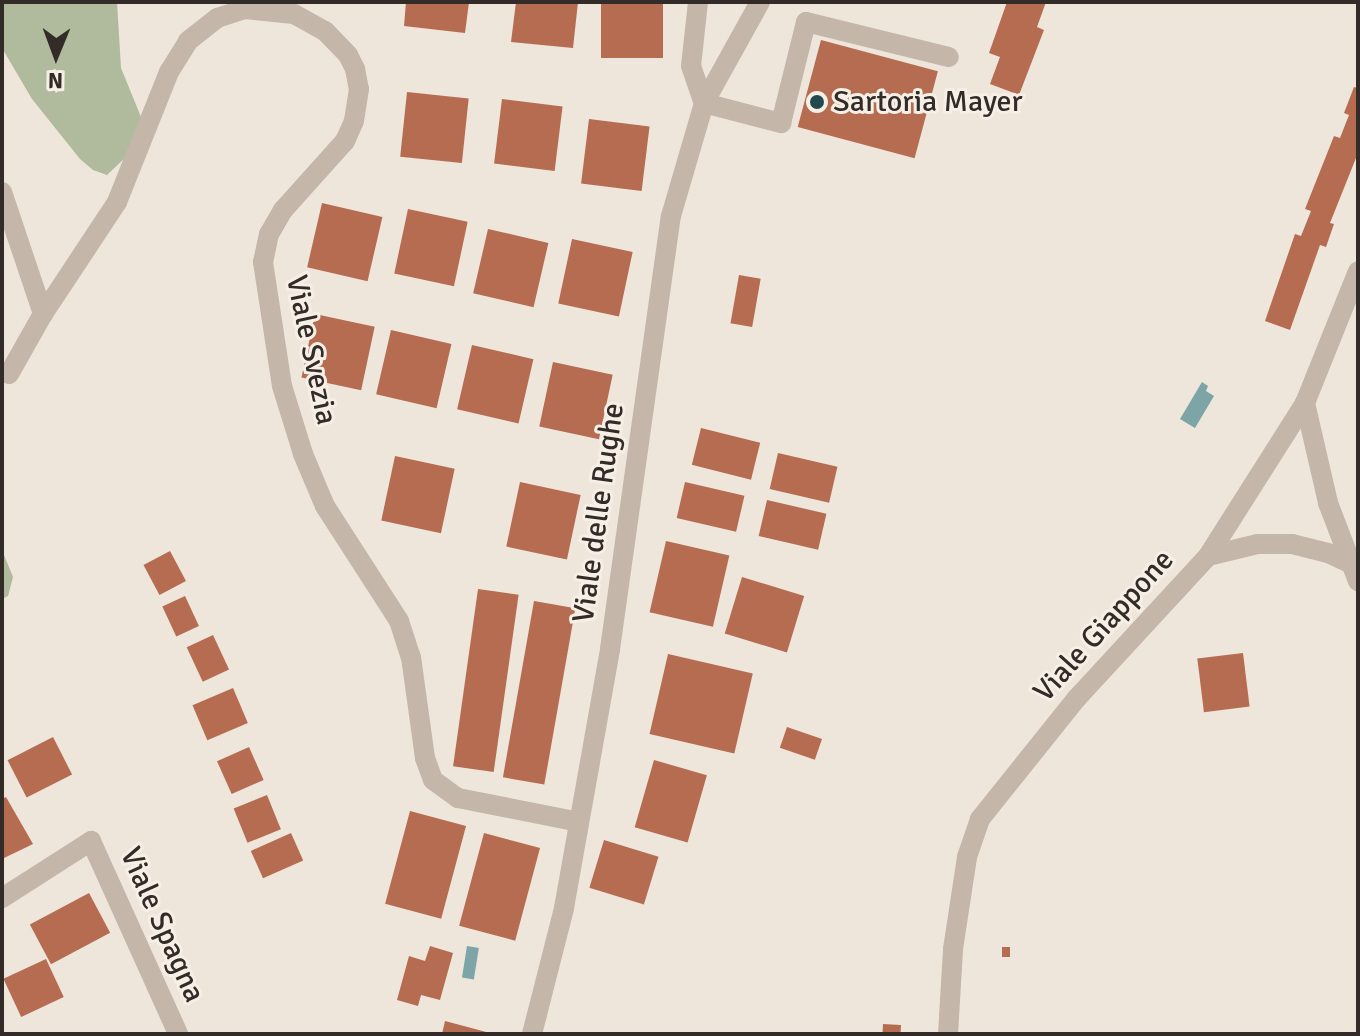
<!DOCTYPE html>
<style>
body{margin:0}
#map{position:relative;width:1360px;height:1036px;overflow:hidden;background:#eee5db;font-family:Signika,sans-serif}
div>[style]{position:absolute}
.green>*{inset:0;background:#b0ba9d}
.water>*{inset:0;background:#7da4a7;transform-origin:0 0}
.building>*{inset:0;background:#b56c51;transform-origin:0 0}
.minor>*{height:20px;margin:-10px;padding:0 10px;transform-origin:10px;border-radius:10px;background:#c4b6a8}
.dots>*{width:22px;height:22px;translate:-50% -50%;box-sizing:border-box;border:4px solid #f6efe6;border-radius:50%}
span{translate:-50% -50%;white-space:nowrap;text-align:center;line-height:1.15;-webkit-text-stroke:6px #f6efe6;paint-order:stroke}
.poi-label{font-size:30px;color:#322b27}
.left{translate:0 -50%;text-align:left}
.street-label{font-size:30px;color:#322b27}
.frame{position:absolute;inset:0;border:4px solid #322b27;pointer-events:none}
.north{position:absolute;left:16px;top:16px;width:80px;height:80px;-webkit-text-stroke:6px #f6efe6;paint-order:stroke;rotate:181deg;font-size:22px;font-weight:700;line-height:32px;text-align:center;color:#322b27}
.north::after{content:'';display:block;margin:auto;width:28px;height:36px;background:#322b27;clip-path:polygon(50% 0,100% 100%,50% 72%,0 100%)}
</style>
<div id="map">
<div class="green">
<div style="clip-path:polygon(2px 2px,117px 2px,121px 68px,141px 117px,128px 155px,107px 175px,93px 170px,80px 159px,32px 99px,2px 48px)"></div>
<div style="clip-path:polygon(2px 550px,13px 577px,8px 596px,2px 599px)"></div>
</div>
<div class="water">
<div style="clip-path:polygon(1202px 382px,1208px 386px,1206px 391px,1214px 396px,1195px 428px,1180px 419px)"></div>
<div style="left:467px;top:946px;width:12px;height:32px;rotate:9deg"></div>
</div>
<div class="building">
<div style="clip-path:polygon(406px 2px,469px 2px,465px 33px,404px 26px)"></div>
<div style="clip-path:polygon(516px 2px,578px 2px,573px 48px,511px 42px)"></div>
<div style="left:601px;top:2px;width:62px;height:56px"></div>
<div style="clip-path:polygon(1007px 2px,1046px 2px,1037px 27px,1044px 30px,1019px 95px,990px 84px,1000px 57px,989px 53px)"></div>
<div style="left:821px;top:40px;width:121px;height:90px;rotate:15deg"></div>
<div style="clip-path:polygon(1354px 87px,1358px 88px,1358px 153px,1330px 223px,1334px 224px,1326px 247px,1320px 245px,1290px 330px,1265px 321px,1295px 234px,1301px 236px,1311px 211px,1305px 209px,1334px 136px,1340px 138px,1349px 115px,1344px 113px)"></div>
<div style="left:407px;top:92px;width:62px;height:65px;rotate:6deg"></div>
<div style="left:502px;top:99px;width:61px;height:65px;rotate:7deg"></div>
<div style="left:589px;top:119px;width:61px;height:65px;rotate:7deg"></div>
<div style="left:322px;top:203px;width:62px;height:66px;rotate:13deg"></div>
<div style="left:408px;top:209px;width:61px;height:66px;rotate:12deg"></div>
<div style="left:488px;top:229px;width:62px;height:66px;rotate:13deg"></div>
<div style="left:572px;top:239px;width:62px;height:66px;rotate:12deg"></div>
<div style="left:739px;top:275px;width:22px;height:49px;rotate:10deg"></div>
<div style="left:315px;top:314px;width:61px;height:65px;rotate:12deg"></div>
<div style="left:391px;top:330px;width:62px;height:66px;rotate:13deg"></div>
<div style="left:472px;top:345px;width:63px;height:66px;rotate:13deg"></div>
<div style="left:553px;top:362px;width:61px;height:66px;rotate:12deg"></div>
<div style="left:701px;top:428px;width:61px;height:38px;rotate:14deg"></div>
<div style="left:778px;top:453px;width:61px;height:37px;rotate:13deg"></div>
<div style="left:395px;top:456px;width:61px;height:66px;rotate:12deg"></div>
<div style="left:520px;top:482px;width:62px;height:66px;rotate:12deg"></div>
<div style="left:685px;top:482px;width:61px;height:37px;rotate:13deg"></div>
<div style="left:767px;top:500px;width:61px;height:37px;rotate:13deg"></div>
<div style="left:666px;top:541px;width:65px;height:73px;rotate:13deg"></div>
<div style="left:170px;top:551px;width:34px;height:30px;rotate:62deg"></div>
<div style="left:742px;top:577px;width:65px;height:59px;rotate:17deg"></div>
<div style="left:478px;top:589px;width:41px;height:179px;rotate:8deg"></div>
<div style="left:185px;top:596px;width:33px;height:25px;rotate:65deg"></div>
<div style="left:534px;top:601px;width:42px;height:179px;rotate:10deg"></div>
<div style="left:213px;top:635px;width:38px;height:29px;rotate:65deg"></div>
<div style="left:1243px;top:653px;width:54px;height:46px;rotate:83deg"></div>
<div style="left:668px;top:654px;width:87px;height:82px;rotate:13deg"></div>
<div style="left:233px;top:688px;width:38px;height:44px;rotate:67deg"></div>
<div style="left:787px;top:727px;width:37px;height:22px;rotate:19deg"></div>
<div style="left:53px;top:737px;width:42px;height:51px;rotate:63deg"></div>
<div style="left:249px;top:747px;width:36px;height:35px;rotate:66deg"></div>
<div style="left:654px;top:760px;width:55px;height:70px;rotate:16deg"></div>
<div style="left:267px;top:795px;width:37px;height:36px;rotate:68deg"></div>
<div style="clip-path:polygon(6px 797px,33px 844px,2px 859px,2px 799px)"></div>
<div style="left:410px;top:811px;width:58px;height:96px;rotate:15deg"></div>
<div style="left:291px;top:833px;width:30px;height:44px;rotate:66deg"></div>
<div style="left:484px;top:833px;width:58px;height:96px;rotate:15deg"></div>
<div style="left:604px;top:840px;width:57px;height:50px;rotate:17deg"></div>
<div style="left:89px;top:893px;width:45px;height:67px;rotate:62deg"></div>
<div style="clip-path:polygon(430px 946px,453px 953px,440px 1000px,421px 995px,418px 1006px,397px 1000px,409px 956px,425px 961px)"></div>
<div style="left:1002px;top:947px;width:8px;height:10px"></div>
<div style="left:46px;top:959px;width:42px;height:47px;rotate:65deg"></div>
<div style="clip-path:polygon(445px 1021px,490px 1033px,490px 1034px,442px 1034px)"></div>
<div style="left:883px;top:1024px;width:18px;height:10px;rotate:3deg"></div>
</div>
<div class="minor">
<div style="left:698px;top:2px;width:64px;rotate:96.2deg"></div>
<div style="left:691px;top:66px;width:39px;rotate:71deg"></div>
<div style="left:704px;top:103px;width:80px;rotate:14.6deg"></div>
<div style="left:781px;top:123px;width:104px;rotate:-76.1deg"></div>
<div style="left:806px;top:22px;width:147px;rotate:13.8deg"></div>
<div style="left:2px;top:192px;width:129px;rotate:71.4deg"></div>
<div style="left:9px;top:374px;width:69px;rotate:-60.5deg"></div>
<div style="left:43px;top:314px;width:134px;rotate:-56.5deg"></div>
<div style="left:117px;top:202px;width:140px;rotate:-68.2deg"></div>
<div style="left:169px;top:72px;width:36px;rotate:-58deg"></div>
<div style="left:188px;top:41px;width:37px;rotate:-38deg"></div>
<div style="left:217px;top:18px;width:29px;rotate:-18deg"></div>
<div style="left:245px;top:9px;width:49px;rotate:5.8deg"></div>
<div style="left:294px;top:14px;width:35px;rotate:29deg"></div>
<div style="left:325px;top:31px;width:33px;rotate:46deg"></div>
<div style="left:348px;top:55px;width:16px;rotate:63deg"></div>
<div style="left:355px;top:69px;width:20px;rotate:79deg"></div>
<div style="left:359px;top:89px;width:32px;rotate:99deg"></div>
<div style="left:354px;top:121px;width:22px;rotate:114deg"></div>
<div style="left:345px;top:141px;width:93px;rotate:131.9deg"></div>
<div style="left:283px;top:210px;width:28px;rotate:120deg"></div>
<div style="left:269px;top:234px;width:29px;rotate:102deg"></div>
<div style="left:263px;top:262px;width:125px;rotate:81.3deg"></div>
<div style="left:282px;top:386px;width:71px;rotate:72.8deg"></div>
<div style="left:303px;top:454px;width:56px;rotate:67.1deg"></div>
<div style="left:325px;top:506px;width:137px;rotate:57.2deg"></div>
<div style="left:399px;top:621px;width:38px;rotate:72deg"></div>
<div style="left:411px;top:657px;width:102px;rotate:82.1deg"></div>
<div style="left:425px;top:758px;width:23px;rotate:70deg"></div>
<div style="left:433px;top:780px;width:31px;rotate:36deg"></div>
<div style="left:458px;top:798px;width:123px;rotate:11.2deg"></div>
<div style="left:1305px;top:403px;width:103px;rotate:77deg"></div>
<div style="left:1328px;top:503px;width:84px;rotate:69deg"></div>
<div style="left:1208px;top:556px;width:51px;rotate:-13.5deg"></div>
<div style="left:1258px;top:544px;width:34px"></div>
<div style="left:1292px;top:544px;width:37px;rotate:14deg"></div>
<div style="left:1328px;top:553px;width:23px;rotate:25deg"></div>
<div style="left:2px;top:898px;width:106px;rotate:-32.6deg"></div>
<div style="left:91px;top:841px;width:212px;rotate:65.7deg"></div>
<div style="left:532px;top:1034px;width:130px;rotate:-75.7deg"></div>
<div style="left:564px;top:908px;width:263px;rotate:-79.9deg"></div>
<div style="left:610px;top:649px;width:437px;rotate:-82deg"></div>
<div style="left:671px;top:216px;width:118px;rotate:-73.7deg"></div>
<div style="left:704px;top:103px;width:115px;rotate:-61deg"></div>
<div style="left:948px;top:1034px;width:85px;rotate:-86.6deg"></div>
<div style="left:953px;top:949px;width:93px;rotate:-81.3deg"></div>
<div style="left:967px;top:857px;width:40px;rotate:-71.1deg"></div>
<div style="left:980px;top:819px;width:155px;rotate:-51.3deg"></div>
<div style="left:1077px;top:698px;width:193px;rotate:-47.3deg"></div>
<div style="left:1208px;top:556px;width:181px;rotate:-57.6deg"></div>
<div style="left:1305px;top:403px;width:142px;rotate:-68.1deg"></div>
</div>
<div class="dots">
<div style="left:817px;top:102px;background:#224a4e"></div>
</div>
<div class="poi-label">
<span class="left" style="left:833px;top:102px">Sartoria Mayer</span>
</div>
<div class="street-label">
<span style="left:311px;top:350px;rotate:78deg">Viale Svezia</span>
<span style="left:599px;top:513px;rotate:-82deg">Viale delle Rughe</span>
<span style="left:1104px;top:626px;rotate:-48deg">Viale Giappone</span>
<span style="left:162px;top:925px;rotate:66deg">Viale Spagna</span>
</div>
<div class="frame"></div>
<div class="north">N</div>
</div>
